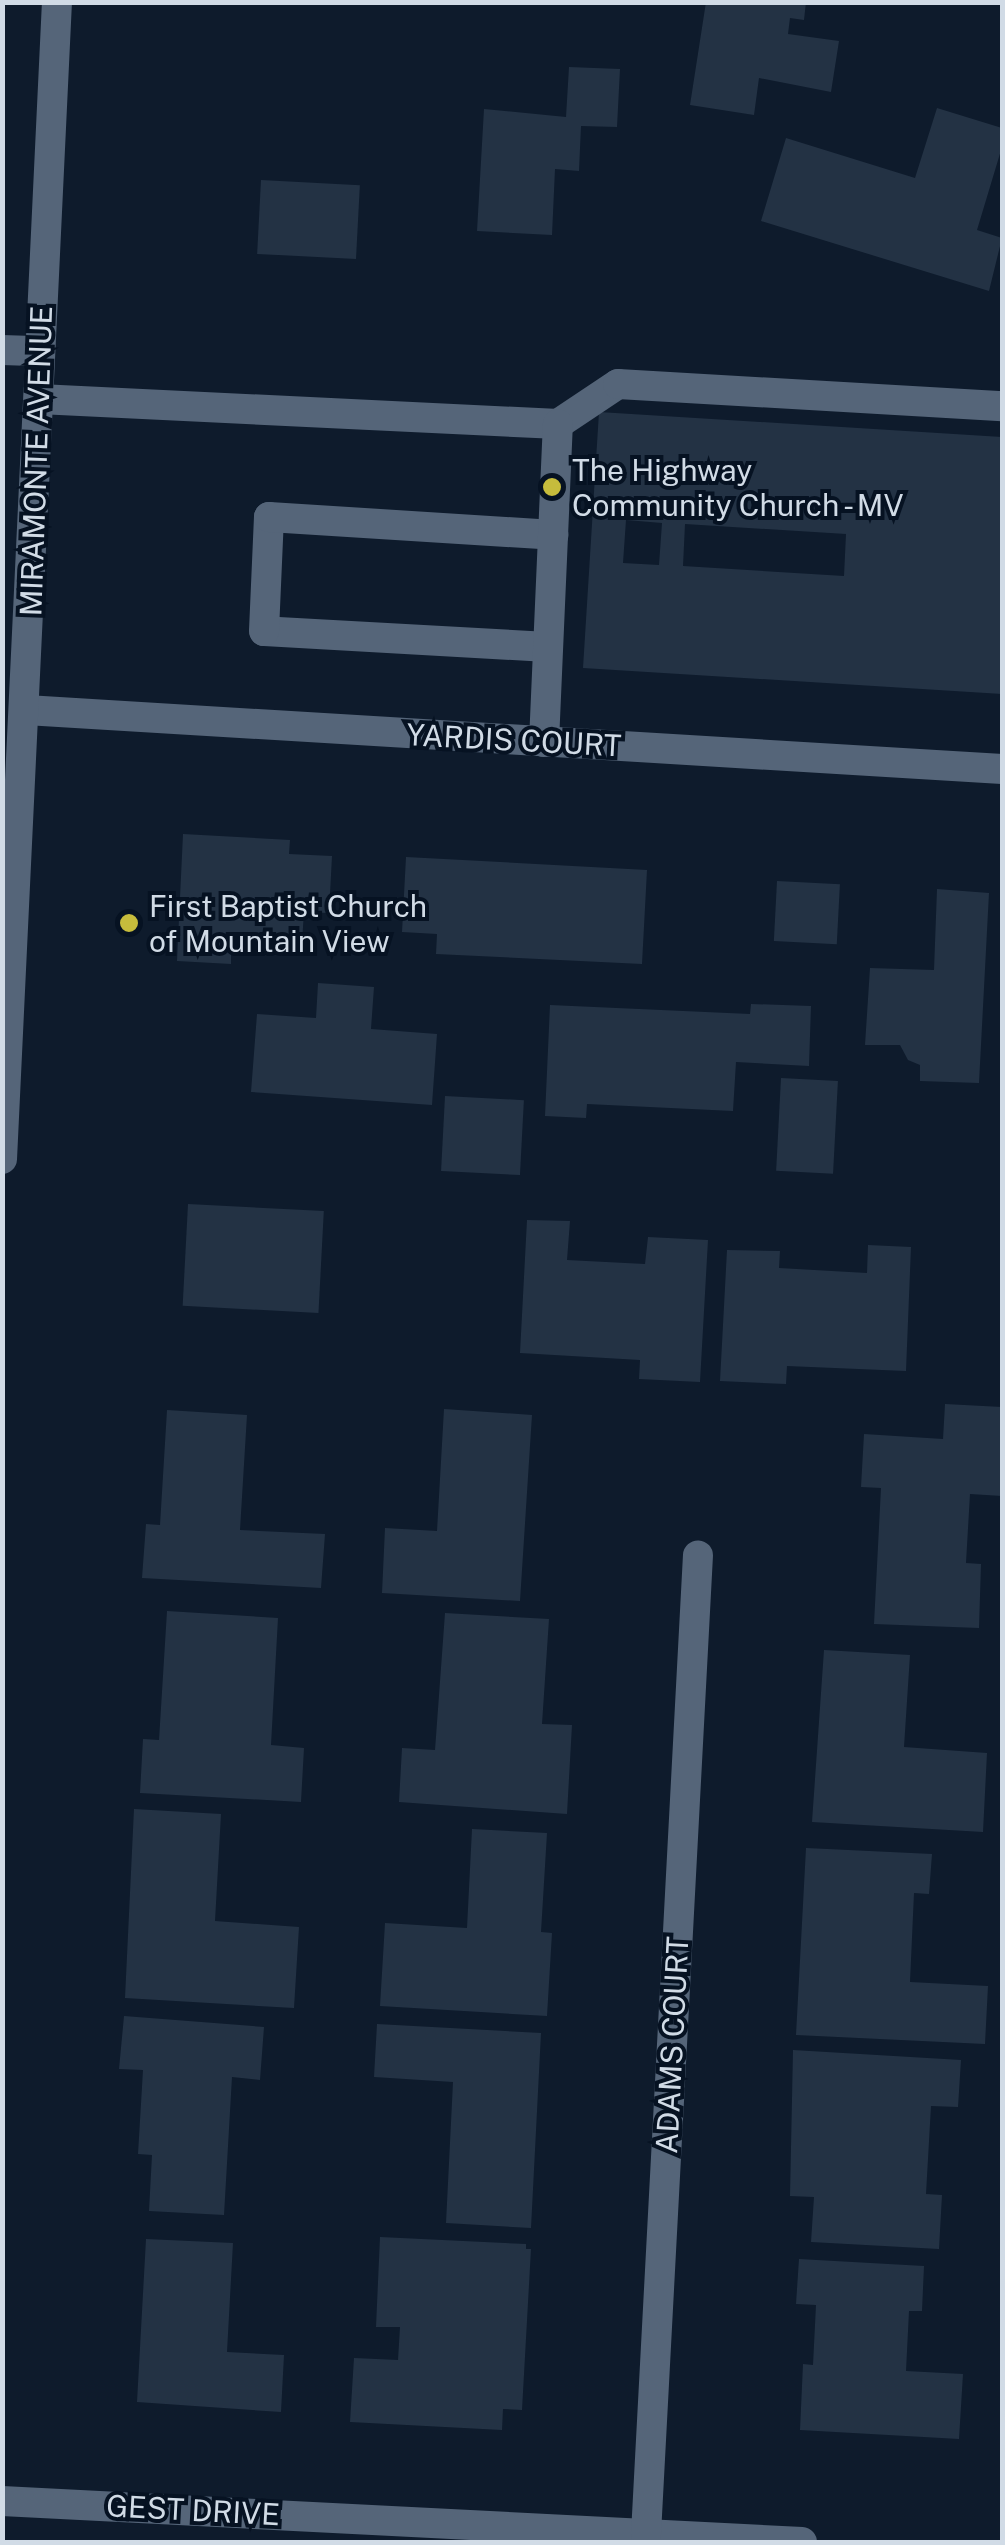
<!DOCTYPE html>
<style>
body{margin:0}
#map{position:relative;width:1005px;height:2545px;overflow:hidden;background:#0e1b2c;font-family:"Public Sans",sans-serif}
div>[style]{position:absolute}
.building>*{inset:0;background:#233244;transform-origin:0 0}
.minor>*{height:30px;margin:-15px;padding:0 15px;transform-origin:15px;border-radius:15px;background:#556579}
.dots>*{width:28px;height:28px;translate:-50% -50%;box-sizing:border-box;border:5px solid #061222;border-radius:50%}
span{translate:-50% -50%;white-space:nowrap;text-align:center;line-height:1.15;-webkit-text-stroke:8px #061222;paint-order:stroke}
.street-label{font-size:30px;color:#d1dbe6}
.poi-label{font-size:30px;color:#d1dbe6}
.left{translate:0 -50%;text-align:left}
.frame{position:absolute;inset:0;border:5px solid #d1dbe6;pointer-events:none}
</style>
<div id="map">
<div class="building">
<div style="clip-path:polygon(706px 2px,806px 2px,804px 20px,790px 18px,788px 34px,839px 41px,831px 92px,759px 78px,754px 115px,690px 105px)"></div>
<div style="clip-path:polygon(569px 67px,620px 69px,617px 127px,581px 126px,579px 171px,555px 169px,552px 235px,477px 231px,484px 109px,566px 117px)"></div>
<div style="clip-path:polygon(937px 108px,1002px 128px,1002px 147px,977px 230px,1002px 238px,989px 291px,761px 221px,786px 138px,915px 178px)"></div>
<div style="left:261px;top:180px;width:99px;height:74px;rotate:3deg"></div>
<div style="clip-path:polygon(evenodd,599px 412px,1002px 437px,1002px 694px,583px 668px,599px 412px,626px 520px,662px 523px,659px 565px,623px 563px,626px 520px,599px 412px,685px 524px,846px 534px,844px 576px,683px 566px,685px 524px)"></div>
<div style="clip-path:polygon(183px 834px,290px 840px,289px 854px,332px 856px,329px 913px,304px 912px,302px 942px,269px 940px,269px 950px,231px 948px,231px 964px,177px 961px)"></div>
<div style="clip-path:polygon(406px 857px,647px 870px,642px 964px,436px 954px,437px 934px,402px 932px)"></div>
<div style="left:777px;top:881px;width:63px;height:60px;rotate:3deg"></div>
<div style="clip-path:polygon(937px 889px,989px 893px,979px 1083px,920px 1081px,920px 1065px,908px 1060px,900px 1045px,865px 1045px,870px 968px,934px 970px)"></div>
<div style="clip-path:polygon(318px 983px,374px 987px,371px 1029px,437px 1034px,432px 1105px,251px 1092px,257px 1014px,316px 1018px)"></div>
<div style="clip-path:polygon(751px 1004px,811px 1006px,809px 1066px,736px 1062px,733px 1111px,587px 1104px,586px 1118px,545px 1116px,550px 1005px,750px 1014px)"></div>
<div style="left:781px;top:1078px;width:57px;height:93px;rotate:3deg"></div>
<div style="left:445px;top:1096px;width:79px;height:75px;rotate:3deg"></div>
<div style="left:188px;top:1204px;width:136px;height:102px;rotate:3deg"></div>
<div style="clip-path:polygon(527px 1220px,570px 1221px,567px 1260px,645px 1264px,648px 1237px,708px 1240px,700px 1382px,639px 1379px,640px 1360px,520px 1353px)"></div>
<div style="clip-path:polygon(868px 1245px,911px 1247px,906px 1371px,787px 1366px,786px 1384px,720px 1381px,727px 1250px,780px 1251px,779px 1268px,867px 1273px)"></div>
<div style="clip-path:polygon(945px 1404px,1002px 1407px,1002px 1496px,970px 1494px,966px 1563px,981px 1564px,979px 1628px,874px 1624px,881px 1488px,861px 1487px,864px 1434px,943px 1439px)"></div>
<div style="clip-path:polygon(444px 1409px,532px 1415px,520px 1601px,382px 1593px,385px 1528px,437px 1531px)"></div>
<div style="clip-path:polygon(167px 1410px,247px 1415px,240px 1530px,325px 1534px,321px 1588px,142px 1578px,146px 1524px,160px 1525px)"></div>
<div style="clip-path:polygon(167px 1611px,278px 1618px,271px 1745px,304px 1748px,301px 1802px,140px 1793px,143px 1739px,159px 1740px)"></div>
<div style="clip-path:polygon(445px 1613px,549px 1619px,542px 1724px,572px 1725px,567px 1814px,399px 1802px,402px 1748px,435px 1750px)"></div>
<div style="clip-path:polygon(824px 1650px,910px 1655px,904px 1747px,987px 1753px,983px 1832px,812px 1822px)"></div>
<div style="clip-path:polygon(134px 1809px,221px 1814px,215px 1921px,299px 1927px,294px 2008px,125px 1998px)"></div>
<div style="clip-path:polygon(472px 1829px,547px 1833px,541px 1932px,552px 1933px,547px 2016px,380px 2006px,385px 1923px,467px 1928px)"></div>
<div style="clip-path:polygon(806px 1848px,932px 1854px,929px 1894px,914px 1893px,910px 1982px,988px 1986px,985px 2044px,796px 2035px)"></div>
<div style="clip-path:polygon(124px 2016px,264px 2027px,260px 2080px,232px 2077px,224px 2215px,149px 2211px,152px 2155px,138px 2154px,143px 2070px,119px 2069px)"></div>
<div style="clip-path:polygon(377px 2024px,541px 2033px,531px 2228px,446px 2223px,453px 2082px,374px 2077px)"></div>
<div style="clip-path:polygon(793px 2050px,961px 2060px,958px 2107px,931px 2106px,926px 2194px,942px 2195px,939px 2249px,811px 2242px,814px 2197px,790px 2196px)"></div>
<div style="clip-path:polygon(380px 2237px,526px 2244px,526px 2249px,531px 2249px,522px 2410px,503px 2409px,502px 2430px,350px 2422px,354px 2358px,398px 2360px,400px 2327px,376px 2327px)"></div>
<div style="clip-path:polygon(146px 2239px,233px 2243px,227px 2352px,284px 2355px,281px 2412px,137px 2402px)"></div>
<div style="clip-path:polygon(799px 2259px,924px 2266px,922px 2311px,909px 2311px,906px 2371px,963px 2374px,959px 2439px,800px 2430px,803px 2364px,813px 2365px,816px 2305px,796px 2304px)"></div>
</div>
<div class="minor">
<div style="left:2px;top:350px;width:38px;rotate:2deg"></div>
<div style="left:39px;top:399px;width:520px;rotate:2.76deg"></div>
<div style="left:558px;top:424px;width:72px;rotate:-33.7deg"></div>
<div style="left:618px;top:384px;width:385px;rotate:3.3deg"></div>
<div style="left:548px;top:647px;width:284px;rotate:-176.8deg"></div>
<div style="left:264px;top:631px;width:114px;rotate:-87.5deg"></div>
<div style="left:269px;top:517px;width:285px;rotate:3.6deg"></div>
<div style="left:26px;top:710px;width:978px;rotate:3.46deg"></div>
<div style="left:544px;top:742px;width:318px;rotate:-87.5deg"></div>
<div style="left:2px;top:1159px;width:1158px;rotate:-87.28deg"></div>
<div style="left:2px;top:2501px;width:801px;rotate:2.93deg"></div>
<div style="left:646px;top:2534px;width:980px;rotate:-86.96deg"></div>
</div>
<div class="dots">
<div style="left:552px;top:487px;background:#c6bc3c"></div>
<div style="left:129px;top:923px;background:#c6bc3c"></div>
</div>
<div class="street-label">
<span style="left:36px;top:461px;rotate:-88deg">MIRAMONTE AVENUE</span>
<span style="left:514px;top:740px;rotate:3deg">YARDIS COURT</span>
<span style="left:672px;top:2045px;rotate:-87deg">ADAMS COURT</span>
<span style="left:193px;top:2510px;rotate:3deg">GEST DRIVE</span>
</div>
<div class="poi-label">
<span class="left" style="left:572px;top:487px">The Highway<br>Community Church - MV</span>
<span class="left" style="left:149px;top:923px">First Baptist Church<br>of Mountain View</span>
</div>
<div class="frame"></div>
</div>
